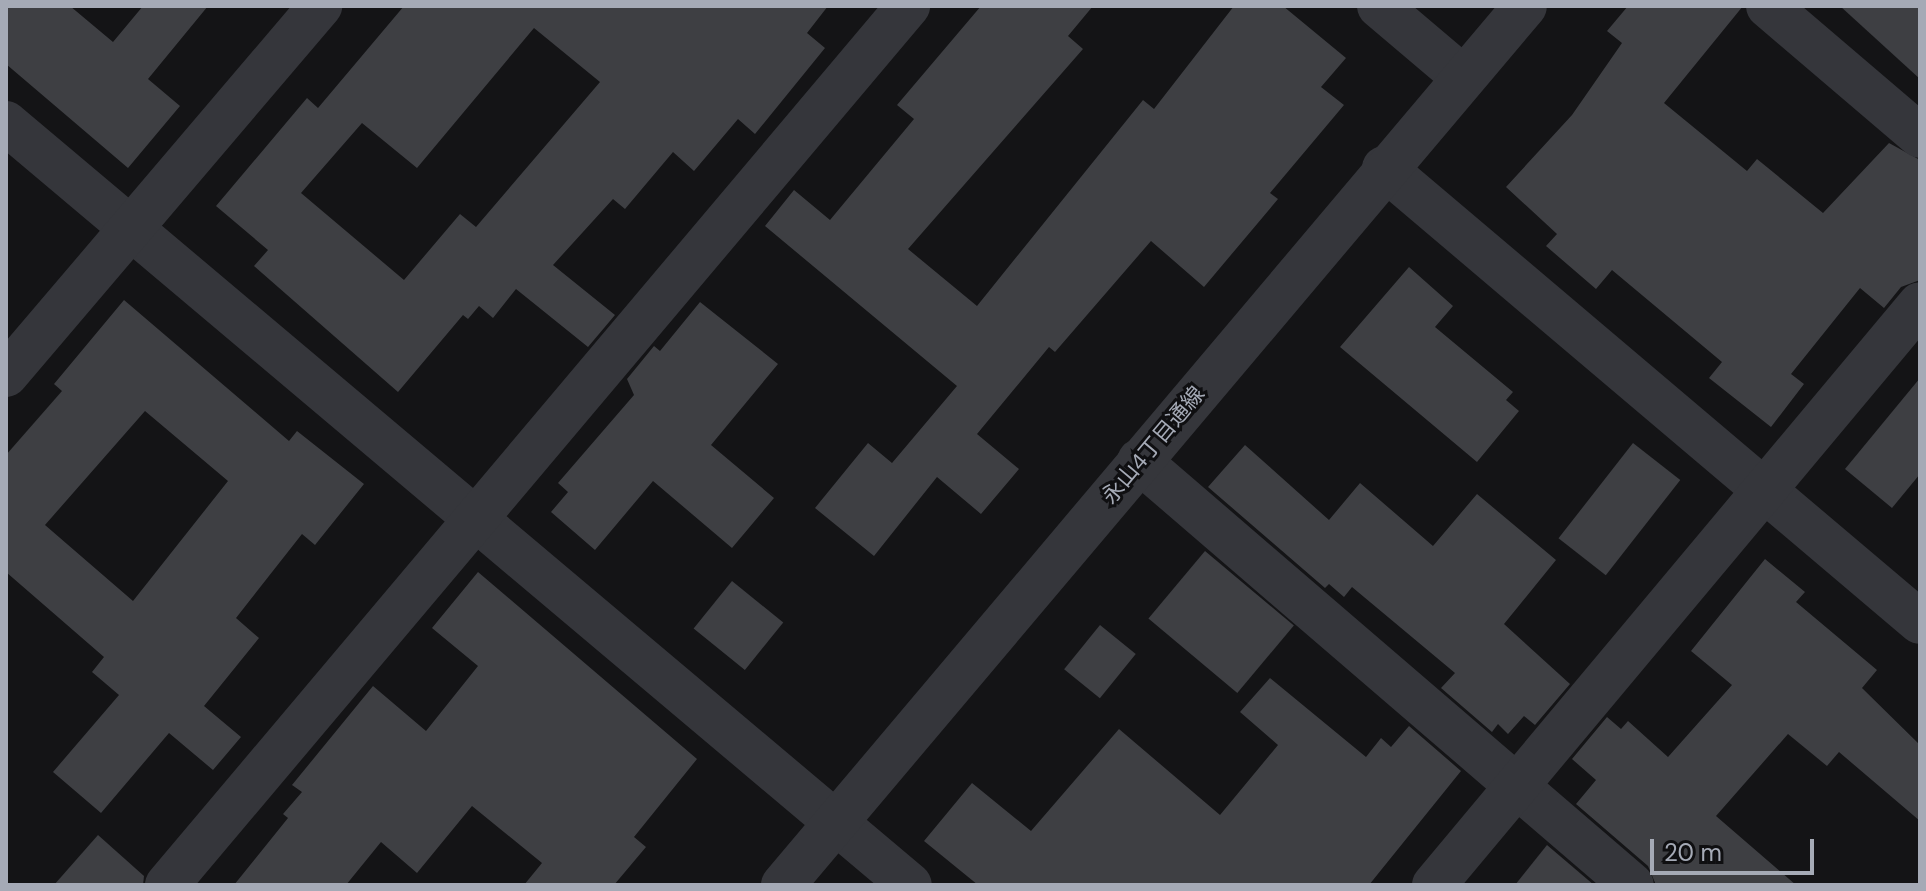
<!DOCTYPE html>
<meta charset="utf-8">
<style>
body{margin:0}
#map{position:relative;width:1926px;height:891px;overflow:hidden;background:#141416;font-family:"DM Sans","Noto Sans JP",sans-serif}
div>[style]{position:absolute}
.building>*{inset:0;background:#3e3f43;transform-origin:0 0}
.minor>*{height:44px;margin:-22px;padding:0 22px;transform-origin:22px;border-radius:22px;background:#35363b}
span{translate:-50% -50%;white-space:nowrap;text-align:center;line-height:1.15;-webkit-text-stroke:6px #0f0f11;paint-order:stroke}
.street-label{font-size:22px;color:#a5aab6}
.frame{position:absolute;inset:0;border:8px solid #a5aab6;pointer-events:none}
.scale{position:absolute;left:1650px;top:839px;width:164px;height:36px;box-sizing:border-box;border:4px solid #a5aab6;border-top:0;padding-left:10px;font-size:24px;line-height:28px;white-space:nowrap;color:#a5aab6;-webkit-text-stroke:6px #0f0f11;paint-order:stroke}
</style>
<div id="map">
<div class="building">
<div style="clip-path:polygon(6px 6px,70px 6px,113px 42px,143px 6px,208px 6px,148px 79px,180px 106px,128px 168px,6px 64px)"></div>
<div style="clip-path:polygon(evenodd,404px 6px,828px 6px,807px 33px,825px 48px,755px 134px,738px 119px,694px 171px,673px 152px,625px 209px,613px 199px,553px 265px,615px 315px,588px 347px,516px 289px,493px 318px,479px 306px,468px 319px,463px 315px,398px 392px,254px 266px,268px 250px,216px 206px,307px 98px,318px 108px,404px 6px,534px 28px,600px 82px,476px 227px,460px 214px,404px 280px,301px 193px,362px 123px,417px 168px,534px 28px)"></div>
<div style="clip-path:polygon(981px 6px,1093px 6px,1068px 36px,1083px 49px,908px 249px,977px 306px,1143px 100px,1154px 109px,1234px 6px,1283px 6px,1346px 58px,1321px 87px,1344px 105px,1270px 193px,1278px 199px,1204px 287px,1151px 241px,1055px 352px,1049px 347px,977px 434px,1019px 469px,981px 514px,937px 477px,874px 556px,815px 508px,868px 443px,892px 463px,957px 386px,765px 226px,794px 190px,830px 220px,914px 119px,897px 105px)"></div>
<div style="clip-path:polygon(1628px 6px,1743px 6px,1664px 103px,1747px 171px,1757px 159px,1823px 213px,1889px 143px,1920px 160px,1920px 280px,1901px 287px,1884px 308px,1860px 288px,1791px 374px,1804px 384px,1771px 427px,1709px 378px,1722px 362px,1612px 270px,1596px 289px,1546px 246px,1557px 234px,1506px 187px,1572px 115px,1622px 43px,1607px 31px)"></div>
<div style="clip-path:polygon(1840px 6px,1920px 6px,1920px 79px)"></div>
<div style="clip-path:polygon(1409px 267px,1453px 306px,1435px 327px,1513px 392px,1506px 400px,1519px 411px,1477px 462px,1340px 347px)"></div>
<div style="clip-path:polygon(evenodd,124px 300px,289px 441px,297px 431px,364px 484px,315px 545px,302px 534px,236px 618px,259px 638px,204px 706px,241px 737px,213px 770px,169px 733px,101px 813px,53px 772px,119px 695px,92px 672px,104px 657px,6px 572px,6px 455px,62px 391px,54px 384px,124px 300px,145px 411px,228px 481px,133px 601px,45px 525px,145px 411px)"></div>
<div style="clip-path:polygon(700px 302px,778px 364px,711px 445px,774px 498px,732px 548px,653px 481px,595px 550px,551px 512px,568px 492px,558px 483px,634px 395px,627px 379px,654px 346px,660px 351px)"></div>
<div style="clip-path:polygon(1920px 378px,1920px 474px,1892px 508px,1845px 469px)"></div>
<div style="left:1633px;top:443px;width:60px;height:121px;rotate:38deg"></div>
<div style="clip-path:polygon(1245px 445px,1329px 520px,1360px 483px,1433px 546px,1477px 494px,1556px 560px,1504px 624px,1570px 684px,1535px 725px,1524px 716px,1508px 734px,1498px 724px,1492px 732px,1441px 688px,1455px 673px,1352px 587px,1344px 597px,1329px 584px,1325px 588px,1208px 487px)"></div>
<div style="left:1205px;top:551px;width:116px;height:88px;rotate:40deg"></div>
<div style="clip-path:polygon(1765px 559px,1805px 592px,1796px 602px,1877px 670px,1862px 688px,1920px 745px,1920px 821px,1839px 752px,1827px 766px,1788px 734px,1716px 816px,1796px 885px,1656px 885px,1648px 866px,1576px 804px,1596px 780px,1572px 759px,1607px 717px,1621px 729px,1628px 721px,1668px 757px,1732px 685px,1691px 651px)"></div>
<div style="clip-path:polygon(478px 572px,697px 759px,634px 837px,646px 847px,614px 885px,524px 885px,542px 863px,472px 806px,417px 873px,381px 842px,346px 885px,234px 885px,288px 818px,283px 814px,302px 792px,292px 785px,373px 686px,426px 731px,478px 666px,432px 628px)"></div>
<div style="left:732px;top:581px;width:66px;height:61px;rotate:39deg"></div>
<div style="left:1100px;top:625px;width:46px;height:57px;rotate:39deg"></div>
<div style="clip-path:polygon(1270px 678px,1366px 757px,1381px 738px,1391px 747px,1409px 726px,1461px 771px,1369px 885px,978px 885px,924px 841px,972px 783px,1031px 831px,1119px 729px,1220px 815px,1278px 745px,1240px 712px)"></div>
<div style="clip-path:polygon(98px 835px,144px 876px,143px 885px,54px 885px)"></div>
<div style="clip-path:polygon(1547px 845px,1594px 885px,1515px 885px)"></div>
</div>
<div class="minor">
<div style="left:1379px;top:6px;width:111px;rotate:40.3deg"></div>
<div style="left:1768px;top:6px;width:200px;rotate:40.5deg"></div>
<div style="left:6px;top:123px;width:1182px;rotate:40.13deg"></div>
<div style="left:1384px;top:168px;width:702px;rotate:40.27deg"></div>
<div style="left:6px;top:375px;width:485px;rotate:-49.6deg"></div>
<div style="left:1139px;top:461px;width:650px;rotate:40.7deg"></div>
<div style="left:167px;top:885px;width:1150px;rotate:-49.87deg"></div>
<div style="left:783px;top:885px;width:1150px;rotate:-49.83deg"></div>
<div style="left:1434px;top:885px;width:757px;rotate:-50.09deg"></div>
</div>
<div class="street-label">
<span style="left:1153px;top:445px;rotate:-50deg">永山4丁目通線</span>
</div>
<div class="frame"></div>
<div class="scale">20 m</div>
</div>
